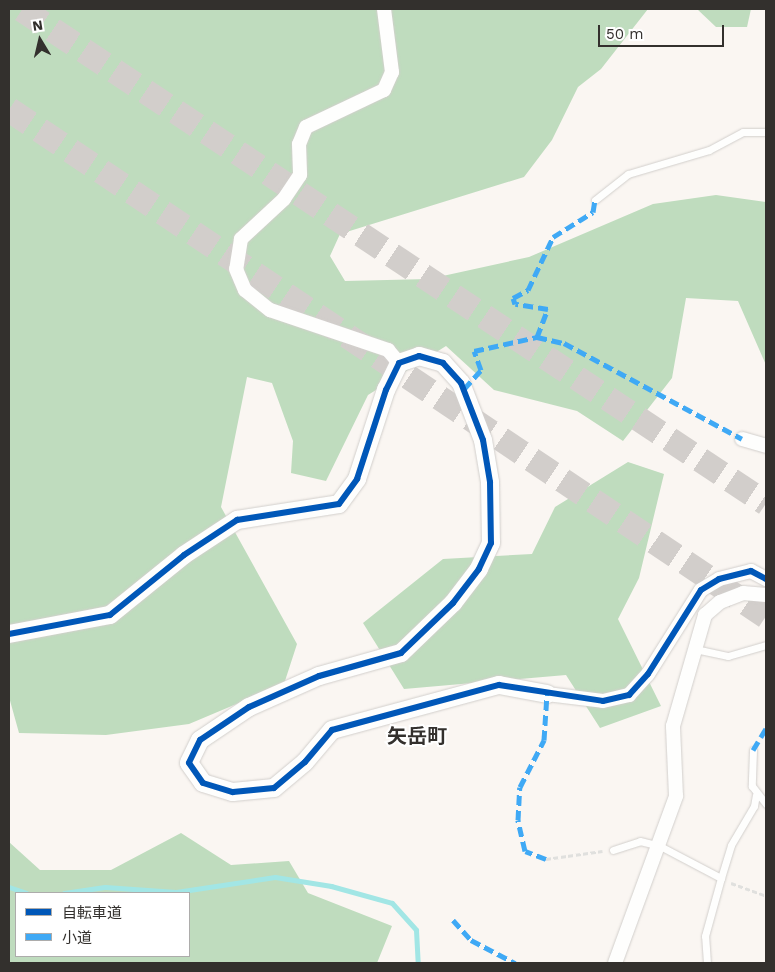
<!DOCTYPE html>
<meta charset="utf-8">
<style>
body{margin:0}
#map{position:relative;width:775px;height:972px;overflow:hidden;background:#faf6f2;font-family:"Work Sans","Noto Sans JP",sans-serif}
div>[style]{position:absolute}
.forest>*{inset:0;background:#bfdcbe}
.stream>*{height:5px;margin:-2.5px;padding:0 2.5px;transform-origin:2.5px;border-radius:2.5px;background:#a2e6e5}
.motorway-tunnel>*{height:25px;margin-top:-12.5px;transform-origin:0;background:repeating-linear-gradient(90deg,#d2cecb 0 25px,transparent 0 37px)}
.path>*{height:3px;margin-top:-1.5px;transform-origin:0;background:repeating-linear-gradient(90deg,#e0e0de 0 5px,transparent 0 7.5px)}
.roads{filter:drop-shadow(0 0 1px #d2cfcc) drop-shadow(0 0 1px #d2cfcc)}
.service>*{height:7px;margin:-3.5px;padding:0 3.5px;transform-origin:3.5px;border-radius:3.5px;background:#fefefd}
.minor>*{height:14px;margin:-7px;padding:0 7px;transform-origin:7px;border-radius:7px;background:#fefefd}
.tertiary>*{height:18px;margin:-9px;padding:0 9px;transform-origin:9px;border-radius:9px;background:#fefefd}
.quiet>*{height:5px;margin-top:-2.5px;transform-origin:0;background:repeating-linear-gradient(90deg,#3fa9f5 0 10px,transparent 0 15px)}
.cycleway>*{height:6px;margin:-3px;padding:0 3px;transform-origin:3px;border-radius:3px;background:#0057b8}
span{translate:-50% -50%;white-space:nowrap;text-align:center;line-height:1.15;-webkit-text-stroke:4px #fff;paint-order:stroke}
.quarter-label{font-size:20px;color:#33302d;font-weight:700}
.frame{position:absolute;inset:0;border:10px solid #33302d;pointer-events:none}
.legend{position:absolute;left:15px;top:892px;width:175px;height:65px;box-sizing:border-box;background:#fff;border:1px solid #adacab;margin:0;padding:6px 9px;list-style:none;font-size:15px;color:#33302d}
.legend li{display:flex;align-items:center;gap:10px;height:25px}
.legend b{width:25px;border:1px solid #adacab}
.north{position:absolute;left:15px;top:15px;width:50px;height:50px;-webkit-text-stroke:4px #fff;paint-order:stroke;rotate:351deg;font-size:14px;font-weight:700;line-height:20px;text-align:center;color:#33302d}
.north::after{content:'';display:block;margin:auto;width:18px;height:22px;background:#33302d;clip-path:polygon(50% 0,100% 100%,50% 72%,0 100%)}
.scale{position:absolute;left:598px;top:25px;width:126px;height:22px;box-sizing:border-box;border:2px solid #33302d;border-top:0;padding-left:6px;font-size:15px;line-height:18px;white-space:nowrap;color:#33302d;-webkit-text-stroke:4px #fff;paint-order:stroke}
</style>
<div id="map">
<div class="forest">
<div style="clip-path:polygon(9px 9px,648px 9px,601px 69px,578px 87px,552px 140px,524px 177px,340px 234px,330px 256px,345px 281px,429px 279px,529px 257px,653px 204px,716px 195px,766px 202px,766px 365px,738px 301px,686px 298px,672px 378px,623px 441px,577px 411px,494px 390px,446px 346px,368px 395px,326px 481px,291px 473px,293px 441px,272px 383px,247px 377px,221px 507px,297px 644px,284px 684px,189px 724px,106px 735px,19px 733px,9px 697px)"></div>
<div style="clip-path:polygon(697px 9px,751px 9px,747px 27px,716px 27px)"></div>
<div style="clip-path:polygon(628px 462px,664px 474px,639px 578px,618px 619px,661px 706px,600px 728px,566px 675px,404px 689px,363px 623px,443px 559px,532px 554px,555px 507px)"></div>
<div style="clip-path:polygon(evenodd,181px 833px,231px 865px,289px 861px,308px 893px,392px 926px,377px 963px,9px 963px,9px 842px,40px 870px,111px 870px,181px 833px,16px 893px,189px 893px,189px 956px,16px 956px,16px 893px)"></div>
</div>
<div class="stream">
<div style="left:9px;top:887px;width:18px;rotate:19deg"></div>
<div style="left:64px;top:893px;width:41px;rotate:-8.3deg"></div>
<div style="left:105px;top:887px;width:71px;rotate:4deg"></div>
<div style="left:176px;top:892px;width:100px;rotate:-8.6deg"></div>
<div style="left:275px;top:877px;width:57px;rotate:9.1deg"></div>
<div style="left:331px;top:886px;width:63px;rotate:15.6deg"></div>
<div style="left:392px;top:903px;width:36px;rotate:48deg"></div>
<div style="left:416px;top:930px;width:33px;rotate:87deg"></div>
</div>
<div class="motorway-tunnel">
<div style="left:22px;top:9px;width:893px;rotate:33.58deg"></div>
<div style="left:9px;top:109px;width:911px;rotate:33.81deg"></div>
</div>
<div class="path">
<div style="left:546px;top:859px;width:57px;rotate:-8.1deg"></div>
<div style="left:731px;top:883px;width:37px;rotate:20deg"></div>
</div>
<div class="roads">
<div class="service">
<div style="left:595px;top:200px;width:42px;rotate:-38.2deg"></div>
<div style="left:628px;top:174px;width:84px;rotate:-16.5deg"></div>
<div style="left:709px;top:150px;width:38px;rotate:-28deg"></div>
<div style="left:743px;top:132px;width:23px"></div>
<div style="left:695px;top:649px;width:34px;rotate:12deg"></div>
<div style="left:728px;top:656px;width:40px;rotate:-16deg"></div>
<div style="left:753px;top:750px;width:36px;rotate:92deg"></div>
<div style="left:752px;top:786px;width:23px;rotate:52deg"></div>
<div style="left:613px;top:850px;width:28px;rotate:-18deg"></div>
<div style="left:640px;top:841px;width:21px;rotate:14deg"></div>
<div style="left:660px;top:846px;width:69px;rotate:27.7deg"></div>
<div style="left:707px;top:963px;width:27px;rotate:-94deg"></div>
<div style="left:705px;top:936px;width:60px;rotate:-74.6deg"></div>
<div style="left:721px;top:878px;width:34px;rotate:-73deg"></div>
<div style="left:731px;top:845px;width:45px;rotate:-59.5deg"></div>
<div style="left:754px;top:806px;width:11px;rotate:-80deg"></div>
</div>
<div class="minor">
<div style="left:384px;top:9px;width:64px;rotate:82.8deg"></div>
<div style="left:392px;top:72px;width:20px;rotate:114deg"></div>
<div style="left:384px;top:90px;width:86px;rotate:154.6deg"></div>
<div style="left:306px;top:127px;width:18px;rotate:112deg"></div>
<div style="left:299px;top:144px;width:31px;rotate:88deg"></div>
<div style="left:300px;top:175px;width:29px;rotate:124deg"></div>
<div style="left:284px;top:199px;width:59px;rotate:137.1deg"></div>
<div style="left:241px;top:239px;width:30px;rotate:99deg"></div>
<div style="left:236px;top:269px;width:23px;rotate:67deg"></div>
<div style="left:245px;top:290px;width:32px;rotate:39deg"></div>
<div style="left:270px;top:310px;width:125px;rotate:18.7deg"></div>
<div style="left:388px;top:350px;width:17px;rotate:50deg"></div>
<div style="left:742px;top:439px;width:25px;rotate:16deg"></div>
<div style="left:547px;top:694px;width:56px;rotate:7.1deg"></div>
<div style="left:603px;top:701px;width:27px;rotate:-13deg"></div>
<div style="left:629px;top:695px;width:28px;rotate:-48deg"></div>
<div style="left:648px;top:674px;width:99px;rotate:-57.8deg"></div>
<div style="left:701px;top:590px;width:21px;rotate:-31deg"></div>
<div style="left:719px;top:579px;width:33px;rotate:-14deg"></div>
<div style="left:751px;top:571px;width:17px;rotate:28deg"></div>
<div style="left:615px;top:963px;width:178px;rotate:-69.9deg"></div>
<div style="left:676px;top:796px;width:70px;rotate:-92.5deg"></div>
<div style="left:673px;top:726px;width:116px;rotate:-73.9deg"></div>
<div style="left:705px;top:615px;width:20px;rotate:-41deg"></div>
<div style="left:720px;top:602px;width:25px;rotate:-21deg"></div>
<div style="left:743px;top:593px;width:23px;rotate:5deg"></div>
</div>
<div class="tertiary">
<div style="left:9px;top:634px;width:103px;rotate:-10.7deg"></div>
<div style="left:110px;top:615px;width:95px;rotate:-39deg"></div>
<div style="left:184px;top:555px;width:64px;rotate:-33.4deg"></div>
<div style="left:237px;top:520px;width:103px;rotate:-8.9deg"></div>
<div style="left:339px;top:504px;width:31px;rotate:-54deg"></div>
<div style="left:357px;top:479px;width:94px;rotate:-72deg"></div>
<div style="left:386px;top:390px;width:30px;rotate:-64deg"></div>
<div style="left:399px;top:363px;width:21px;rotate:-19deg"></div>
<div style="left:419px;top:356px;width:25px;rotate:16deg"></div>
<div style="left:443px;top:363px;width:27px;rotate:48deg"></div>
<div style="left:461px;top:383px;width:61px;rotate:68.9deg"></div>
<div style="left:483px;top:440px;width:43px;rotate:80.5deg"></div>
<div style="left:490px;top:482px;width:61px;rotate:89.1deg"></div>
<div style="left:491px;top:543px;width:29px;rotate:115deg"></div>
<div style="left:479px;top:569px;width:43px;rotate:127.4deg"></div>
<div style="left:453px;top:603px;width:72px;rotate:136.1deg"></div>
<div style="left:401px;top:653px;width:85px;rotate:164.3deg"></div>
<div style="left:319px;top:676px;width:77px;rotate:156.1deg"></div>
<div style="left:249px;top:707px;width:59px;rotate:146deg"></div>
<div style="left:200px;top:740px;width:25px;rotate:116deg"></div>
<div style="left:189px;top:763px;width:24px;rotate:55deg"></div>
<div style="left:203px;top:783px;width:31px;rotate:17deg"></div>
<div style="left:233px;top:792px;width:41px;rotate:-5.6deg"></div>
<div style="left:274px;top:788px;width:40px;rotate:-40deg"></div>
<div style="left:305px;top:762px;width:42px;rotate:-49.8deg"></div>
<div style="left:332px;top:730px;width:173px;rotate:-15.1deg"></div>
<div style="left:499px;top:685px;width:49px;rotate:10.6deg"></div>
</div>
</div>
<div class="quiet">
<div style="left:537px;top:337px;width:30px;rotate:-69deg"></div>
<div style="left:548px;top:309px;width:33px;rotate:-171deg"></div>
<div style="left:515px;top:304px;width:6px;rotate:-108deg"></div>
<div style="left:513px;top:298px;width:17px;rotate:-28deg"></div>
<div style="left:528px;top:290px;width:59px;rotate:-64.7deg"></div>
<div style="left:553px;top:237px;width:47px;rotate:-32deg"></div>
<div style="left:593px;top:212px;width:12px;rotate:-81deg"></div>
<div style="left:464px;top:389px;width:25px;rotate:-48deg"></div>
<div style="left:481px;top:370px;width:20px;rotate:-110deg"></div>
<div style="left:474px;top:351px;width:65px;rotate:-12.5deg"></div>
<div style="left:537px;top:337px;width:28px;rotate:13deg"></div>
<div style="left:564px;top:343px;width:202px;rotate:28.3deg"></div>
<div style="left:753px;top:750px;width:26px;rotate:-59deg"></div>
<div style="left:546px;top:859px;width:22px;rotate:-159deg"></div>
<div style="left:525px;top:851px;width:32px;rotate:-103deg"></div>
<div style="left:518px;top:820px;width:33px;rotate:-87deg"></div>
<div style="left:520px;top:787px;width:53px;rotate:-62.9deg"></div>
<div style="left:544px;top:740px;width:46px;rotate:-86.3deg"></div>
<div style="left:453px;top:920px;width:27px;rotate:48deg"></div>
<div style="left:471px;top:940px;width:50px;rotate:27.6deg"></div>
</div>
<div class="cycleway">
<div style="left:9px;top:634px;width:103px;rotate:-10.7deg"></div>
<div style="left:110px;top:615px;width:95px;rotate:-39deg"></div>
<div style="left:184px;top:555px;width:64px;rotate:-33.4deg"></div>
<div style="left:237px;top:520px;width:103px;rotate:-8.9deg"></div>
<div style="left:339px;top:504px;width:31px;rotate:-54deg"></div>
<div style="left:357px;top:479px;width:94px;rotate:-72deg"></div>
<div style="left:386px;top:390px;width:30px;rotate:-64deg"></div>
<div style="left:399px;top:363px;width:21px;rotate:-19deg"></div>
<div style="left:419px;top:356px;width:25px;rotate:16deg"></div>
<div style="left:443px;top:363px;width:27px;rotate:48deg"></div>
<div style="left:461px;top:383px;width:61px;rotate:68.9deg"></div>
<div style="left:483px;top:440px;width:43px;rotate:80.5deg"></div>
<div style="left:490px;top:482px;width:61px;rotate:89.1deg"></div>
<div style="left:491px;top:543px;width:29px;rotate:115deg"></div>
<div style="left:479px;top:569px;width:43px;rotate:127.4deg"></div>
<div style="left:453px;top:603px;width:72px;rotate:136.1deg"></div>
<div style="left:401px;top:653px;width:85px;rotate:164.3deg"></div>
<div style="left:319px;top:676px;width:77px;rotate:156.1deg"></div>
<div style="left:249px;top:707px;width:59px;rotate:146deg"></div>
<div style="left:200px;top:740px;width:25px;rotate:116deg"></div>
<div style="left:189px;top:763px;width:24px;rotate:55deg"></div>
<div style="left:203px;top:783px;width:31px;rotate:17deg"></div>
<div style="left:233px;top:792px;width:41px;rotate:-5.6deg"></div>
<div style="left:274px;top:788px;width:40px;rotate:-40deg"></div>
<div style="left:305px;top:762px;width:42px;rotate:-49.8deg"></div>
<div style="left:332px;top:730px;width:173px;rotate:-15.1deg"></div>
<div style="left:499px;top:685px;width:105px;rotate:8.7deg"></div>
<div style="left:603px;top:701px;width:27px;rotate:-13deg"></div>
<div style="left:629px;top:695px;width:28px;rotate:-48deg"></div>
<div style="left:648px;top:674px;width:99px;rotate:-57.8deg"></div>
<div style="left:701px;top:590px;width:21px;rotate:-31deg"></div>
<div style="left:719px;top:579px;width:33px;rotate:-14deg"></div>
<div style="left:751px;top:571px;width:17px;rotate:28deg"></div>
</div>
<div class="quarter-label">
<span style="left:417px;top:736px">矢岳町</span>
</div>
<div class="frame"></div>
<ul class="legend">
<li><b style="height:6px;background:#0057b8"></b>自転車道</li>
<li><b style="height:6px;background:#3fa9f5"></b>小道</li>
</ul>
<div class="north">N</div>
<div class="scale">50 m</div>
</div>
